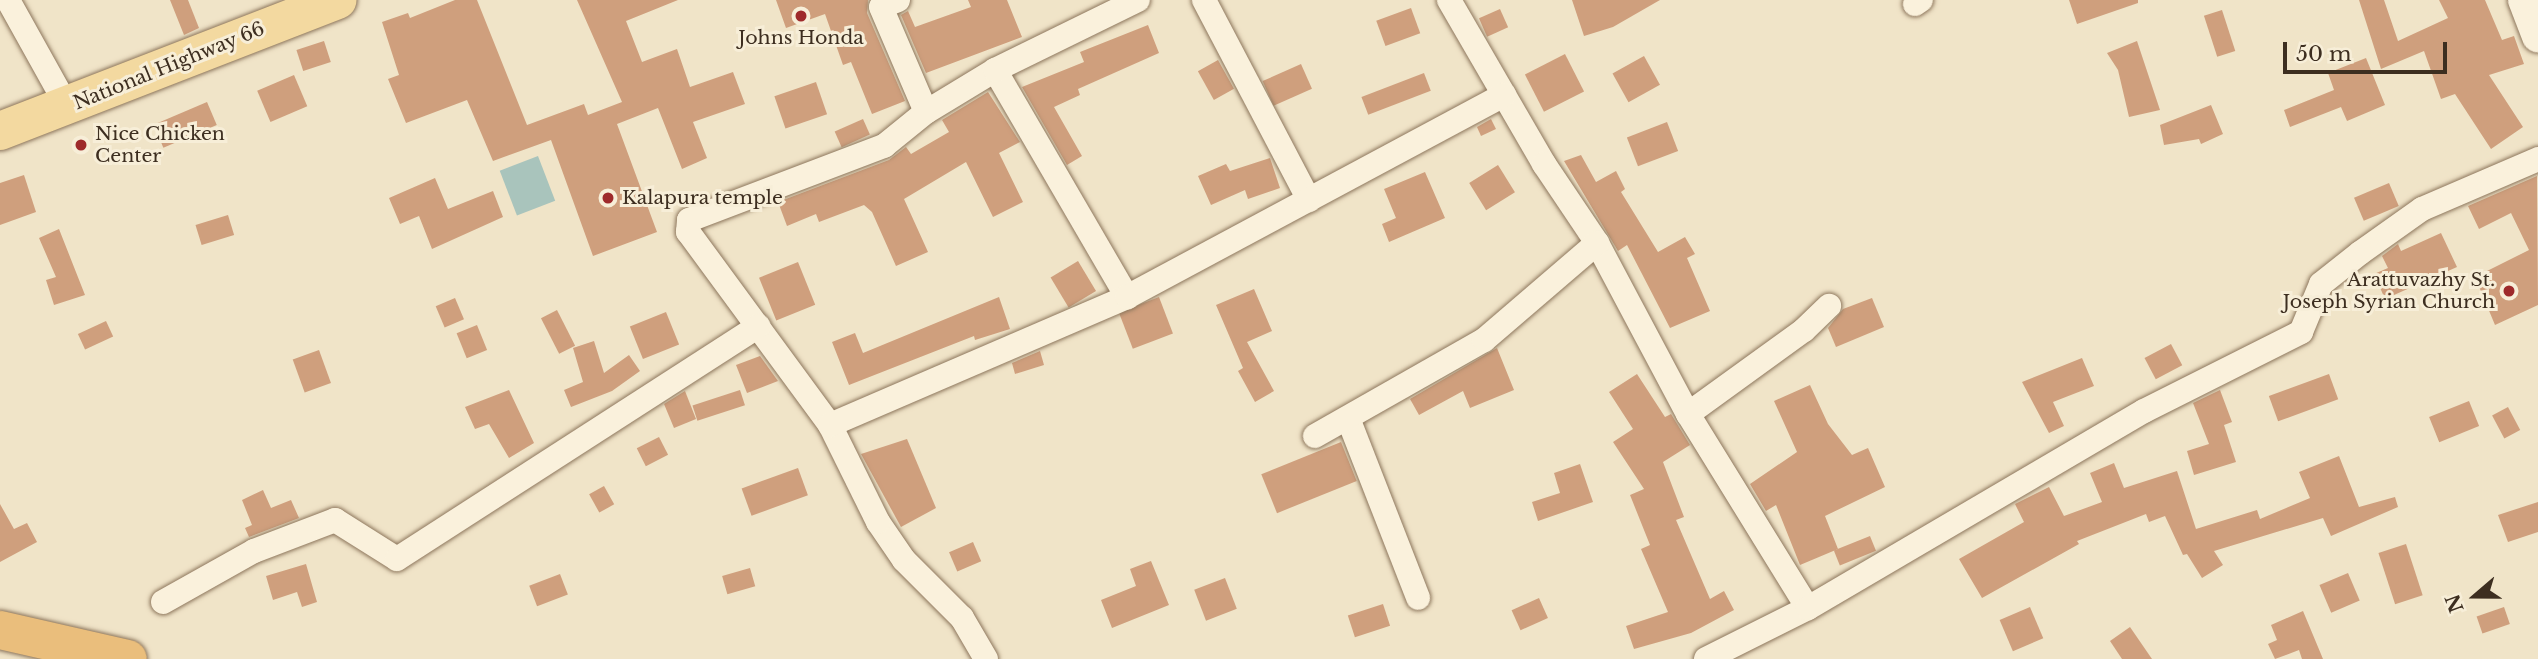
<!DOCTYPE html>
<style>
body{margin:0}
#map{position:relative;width:2538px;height:659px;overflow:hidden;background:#f0e4c8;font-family:"Libre Baskerville",serif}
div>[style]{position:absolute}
.water>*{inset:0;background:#a9c4bc;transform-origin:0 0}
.building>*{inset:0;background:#cf9f7d;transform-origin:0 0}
.roads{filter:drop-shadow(0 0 2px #8d765c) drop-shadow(0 0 2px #8d765c)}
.minor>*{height:24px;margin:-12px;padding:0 12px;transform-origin:12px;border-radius:12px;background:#faf1dc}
.tertiary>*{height:32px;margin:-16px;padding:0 16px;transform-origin:16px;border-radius:16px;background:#faf1dc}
.primary>*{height:38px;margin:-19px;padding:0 19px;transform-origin:19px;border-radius:19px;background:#f3d9a0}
.trunk>*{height:38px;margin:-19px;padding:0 19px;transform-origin:19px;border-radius:19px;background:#eabe7c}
.dots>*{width:19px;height:19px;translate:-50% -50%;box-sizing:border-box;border:4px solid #f7eed8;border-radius:50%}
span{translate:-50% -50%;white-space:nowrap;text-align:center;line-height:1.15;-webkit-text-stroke:6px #f7eed8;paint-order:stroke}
.poi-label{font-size:19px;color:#3d2e20}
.left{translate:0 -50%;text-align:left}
.right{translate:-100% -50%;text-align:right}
.street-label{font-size:19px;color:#3d2e20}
.north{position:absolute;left:2440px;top:561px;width:70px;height:70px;-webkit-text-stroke:5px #f7eed8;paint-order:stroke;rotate:250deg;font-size:19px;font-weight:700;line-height:28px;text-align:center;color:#3d2e20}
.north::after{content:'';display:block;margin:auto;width:24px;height:32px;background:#3d2e20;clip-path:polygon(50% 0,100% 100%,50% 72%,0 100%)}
.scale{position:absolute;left:2283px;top:42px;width:164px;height:32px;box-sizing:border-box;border:4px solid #3d2e20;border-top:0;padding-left:9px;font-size:21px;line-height:24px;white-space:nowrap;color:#3d2e20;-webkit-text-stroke:5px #f7eed8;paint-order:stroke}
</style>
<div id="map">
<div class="water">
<div style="left:538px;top:156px;width:48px;height:41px;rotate:69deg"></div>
</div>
<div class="building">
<div style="clip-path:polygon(170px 0,188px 0,199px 28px,184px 35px)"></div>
<div style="clip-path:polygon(455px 0,477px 0,527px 125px,584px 104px,588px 115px,622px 102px,577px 0,678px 0,626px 21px,642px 62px,677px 49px,690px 87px,733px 72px,745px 104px,693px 122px,707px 158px,682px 169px,658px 108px,617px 124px,657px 232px,593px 256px,551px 140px,493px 161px,467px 100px,406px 123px,388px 79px,399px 75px,382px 22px,408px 13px,410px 18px)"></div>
<div style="clip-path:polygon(776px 0,868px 0,867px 13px,905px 101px,872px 114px,851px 62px,843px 65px,825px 14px,786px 28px)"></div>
<div style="clip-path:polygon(968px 0,1007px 0,1022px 37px,926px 73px,901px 15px,908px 11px,915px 27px,971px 7px)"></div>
<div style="clip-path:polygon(1572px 0,1660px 0,1613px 27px,1584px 36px)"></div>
<div style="clip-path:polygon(2069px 0,2138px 0,2138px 3px,2077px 24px)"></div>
<div style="clip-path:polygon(2359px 0,2384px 0,2398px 41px,2448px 18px,2439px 0,2485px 0,2502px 40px,2514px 36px,2524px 64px,2489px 75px,2523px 127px,2491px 149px,2455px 94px,2441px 99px,2424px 51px,2381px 69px)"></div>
<div style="left:1411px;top:8px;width:27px;height:37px;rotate:70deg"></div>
<div style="left:1500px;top:9px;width:20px;height:23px;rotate:66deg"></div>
<div style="left:2222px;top:10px;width:43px;height:19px;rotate:72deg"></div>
<div style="clip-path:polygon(1148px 25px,1159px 53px,1078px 89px,1080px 95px,1054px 107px,1082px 156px,1067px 165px,1022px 87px,1084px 62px,1080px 52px)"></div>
<div style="left:324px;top:41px;width:22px;height:29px;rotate:72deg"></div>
<div style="clip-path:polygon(2137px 41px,2160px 110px,2129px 117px,2118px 70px,2107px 53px)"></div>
<div style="left:1565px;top:54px;width:42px;height:45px;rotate:63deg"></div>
<div style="left:1644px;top:56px;width:33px;height:36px;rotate:61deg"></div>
<div style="clip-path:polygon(2366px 58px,2385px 105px,2347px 121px,2341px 107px,2290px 127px,2284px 110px,2334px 90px,2328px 73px)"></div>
<div style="left:1218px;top:60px;width:33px;height:23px;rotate:61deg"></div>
<div style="left:1301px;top:64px;width:27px;height:42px;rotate:66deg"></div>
<div style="left:1424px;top:73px;width:19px;height:67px;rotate:69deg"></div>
<div style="left:294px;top:75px;width:34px;height:40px;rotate:67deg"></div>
<div style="left:816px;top:82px;width:34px;height:44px;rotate:71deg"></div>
<div style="clip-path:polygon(988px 92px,1020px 142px,999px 153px,1023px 202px,993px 217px,966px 162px,904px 199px,928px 252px,896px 266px,872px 212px,864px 205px,819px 222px,816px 214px,787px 226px,778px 202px,889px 160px,906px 147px,911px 154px,949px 132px,942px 120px)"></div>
<div style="left:207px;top:102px;width:25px;height:58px;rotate:67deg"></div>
<div style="clip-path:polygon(2211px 105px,2223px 134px,2201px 144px,2199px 139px,2164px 145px,2160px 125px)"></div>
<div style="left:863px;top:119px;width:17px;height:31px;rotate:66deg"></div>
<div style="clip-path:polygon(1491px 119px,1496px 129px,1481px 136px,1477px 127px)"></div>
<div style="left:1667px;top:122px;width:31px;height:43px;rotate:69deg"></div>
<div style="clip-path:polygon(1581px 155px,1596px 182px,1616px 171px,1625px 189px,1621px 192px,1658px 252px,1685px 237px,1695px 254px,1687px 258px,1710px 311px,1670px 328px,1627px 245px,1618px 251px,1564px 161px)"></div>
<div style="clip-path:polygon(1270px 158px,1280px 188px,1248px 199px,1245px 190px,1211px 205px,1198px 176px,1226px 164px,1230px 171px)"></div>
<div style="left:1498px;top:165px;width:32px;height:34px;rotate:58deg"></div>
<div style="clip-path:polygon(1425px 172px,1445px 218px,1389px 242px,1382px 224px,1396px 218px,1384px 189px)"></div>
<div style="clip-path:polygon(24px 175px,36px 212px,0 225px,0 183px)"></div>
<div style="clip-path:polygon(2537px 176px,2538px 305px,2495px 325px,2475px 277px,2529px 250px,2511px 213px,2479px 229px,2468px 206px)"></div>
<div style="clip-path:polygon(435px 178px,448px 209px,493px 191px,503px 217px,432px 249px,419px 216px,400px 224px,389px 198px)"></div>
<div style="left:2389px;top:183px;width:25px;height:38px;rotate:67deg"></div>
<div style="left:228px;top:215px;width:21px;height:34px;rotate:73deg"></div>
<div style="clip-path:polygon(59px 229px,85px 295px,54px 305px,46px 280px,56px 277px,39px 238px)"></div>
<div style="clip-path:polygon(2441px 233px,2457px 267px,2385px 299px,2374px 274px,2388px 268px,2382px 256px,2398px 244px,2401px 251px)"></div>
<div style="left:1078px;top:261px;width:35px;height:32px;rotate:59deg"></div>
<div style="left:798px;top:262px;width:46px;height:42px;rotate:68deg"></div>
<div style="clip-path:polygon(1254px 289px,1272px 331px,1247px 342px,1274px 391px,1255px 402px,1238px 371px,1243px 368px,1216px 305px)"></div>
<div style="clip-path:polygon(999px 297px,1010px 329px,975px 340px,974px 336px,849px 385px,832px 342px,855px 333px,863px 353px)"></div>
<div style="left:1159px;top:297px;width:39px;height:43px;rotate:69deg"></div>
<div style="left:455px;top:298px;width:23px;height:21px;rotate:67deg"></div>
<div style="clip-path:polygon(1872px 298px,1884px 327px,1836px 347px,1828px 328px,1843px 309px)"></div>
<div style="left:557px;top:310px;width:40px;height:18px;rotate:63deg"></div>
<div style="left:666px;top:312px;width:35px;height:39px;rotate:68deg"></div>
<div style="left:106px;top:321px;width:17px;height:31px;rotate:65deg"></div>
<div style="left:477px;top:325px;width:27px;height:22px;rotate:68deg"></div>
<div style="clip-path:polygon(594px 341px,604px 373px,629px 355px,640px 371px,612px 391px,571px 407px,564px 390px,583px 382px,573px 348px)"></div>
<div style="left:2171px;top:344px;width:24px;height:30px;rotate:62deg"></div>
<div style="clip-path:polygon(1497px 348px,1514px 390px,1470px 408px,1463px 391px,1419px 415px,1410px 399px)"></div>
<div style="left:319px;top:350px;width:35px;height:28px;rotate:70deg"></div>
<div style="clip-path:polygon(1040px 351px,1044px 365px,1015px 374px,1012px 363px)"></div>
<div style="clip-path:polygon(760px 356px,778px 381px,747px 393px,736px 365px)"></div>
<div style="clip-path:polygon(2082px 358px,2094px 386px,2053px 402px,2064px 426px,2049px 433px,2022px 382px)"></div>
<div style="clip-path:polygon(1637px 374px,1665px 417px,1671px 414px,1690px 445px,1663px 462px,1684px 517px,1676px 520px,1710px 599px,1724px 591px,1734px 610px,1691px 633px,1634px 649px,1626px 626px,1668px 612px,1641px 549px,1650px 545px,1630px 495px,1644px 489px,1613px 442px,1633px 429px,1609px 392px)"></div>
<div style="left:2329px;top:374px;width:27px;height:64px;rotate:70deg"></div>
<div style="clip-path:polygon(1810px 385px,1828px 424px,1852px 455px,1868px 448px,1885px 487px,1825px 516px,1838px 549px,1800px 565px,1776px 505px,1766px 511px,1750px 484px,1797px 452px,1774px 401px)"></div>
<div style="clip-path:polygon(509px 390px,534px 443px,509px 458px,489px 424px,475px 429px,465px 407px)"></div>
<div style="left:740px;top:390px;width:16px;height:50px;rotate:72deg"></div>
<div style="clip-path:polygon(2220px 390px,2232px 422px,2224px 425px,2236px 462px,2194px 475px,2187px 451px,2209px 444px,2193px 403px)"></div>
<div style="clip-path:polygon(685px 391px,696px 419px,674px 428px,664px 404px)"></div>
<div style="left:2469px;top:401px;width:27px;height:43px;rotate:68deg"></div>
<div style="left:2508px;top:407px;width:26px;height:18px;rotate:62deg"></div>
<div style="left:659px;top:437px;width:20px;height:25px;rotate:63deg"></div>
<div style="clip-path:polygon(907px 439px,936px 508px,901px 527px,861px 454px)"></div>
<div style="left:1341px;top:442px;width:42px;height:86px;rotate:68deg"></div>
<div style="clip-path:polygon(2339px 456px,2359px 507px,2395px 497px,2398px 507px,2331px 536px,2323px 518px,2214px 551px,2223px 565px,2202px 578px,2187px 554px,2183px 555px,2165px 516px,2149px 522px,2146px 514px,2077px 541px,2079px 544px,1982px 598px,1959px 559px,2024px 522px,2015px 504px,2049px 487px,2064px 516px,2102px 502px,2090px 473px,2114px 463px,2124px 488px,2177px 471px,2196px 529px,2257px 510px,2260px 519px,2310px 498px,2299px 472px)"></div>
<div style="clip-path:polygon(1580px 464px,1593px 502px,1538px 521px,1532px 502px,1560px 493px,1554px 473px)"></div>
<div style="left:798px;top:468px;width:29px;height:60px;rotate:70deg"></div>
<div style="left:604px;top:486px;width:21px;height:17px;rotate:61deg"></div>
<div style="clip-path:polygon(263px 490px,271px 508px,291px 500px,299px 518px,249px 537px,245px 528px,252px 525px,242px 500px)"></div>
<div style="clip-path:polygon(2538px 502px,2538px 532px,2508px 542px,2498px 515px)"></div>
<div style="clip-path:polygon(0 504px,14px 529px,27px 523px,37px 542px,0 562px)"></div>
<div style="left:1870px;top:536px;width:16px;height:39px;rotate:68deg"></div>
<div style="left:973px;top:542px;width:21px;height:26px;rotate:67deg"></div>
<div style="left:2406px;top:544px;width:54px;height:29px;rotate:72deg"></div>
<div style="clip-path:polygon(1151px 561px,1169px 605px,1112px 628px,1101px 600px,1136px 586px,1130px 569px)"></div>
<div style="clip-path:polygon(306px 564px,317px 602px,302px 607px,297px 592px,273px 600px,266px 576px)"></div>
<div style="left:750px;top:568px;width:19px;height:29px;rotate:74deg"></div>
<div style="left:2348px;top:573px;width:30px;height:31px;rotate:67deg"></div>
<div style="left:560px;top:574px;width:22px;height:33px;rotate:69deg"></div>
<div style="left:1225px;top:578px;width:33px;height:33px;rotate:69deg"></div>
<div style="left:1539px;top:598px;width:22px;height:30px;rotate:66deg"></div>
<div style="left:1383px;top:604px;width:23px;height:37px;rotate:72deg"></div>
<div style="left:2030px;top:607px;width:34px;height:33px;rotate:67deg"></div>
<div style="left:2504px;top:607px;width:18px;height:29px;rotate:71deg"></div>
<div style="clip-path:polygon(2303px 611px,2323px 659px,2302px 659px,2299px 650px,2275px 659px,2268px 644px,2277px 640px,2271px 625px)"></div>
<div style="clip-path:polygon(2130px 627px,2152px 659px,2122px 659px,2110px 641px)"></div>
</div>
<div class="roads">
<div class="minor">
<div style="left:8px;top:0;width:121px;rotate:60.9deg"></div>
<div style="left:898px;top:0;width:18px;rotate:158deg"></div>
<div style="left:881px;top:7px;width:114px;rotate:66.8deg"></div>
<div style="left:1204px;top:0;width:226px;rotate:62.3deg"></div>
<div style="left:1449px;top:0;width:190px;rotate:59.9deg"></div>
<div style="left:1544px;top:164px;width:95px;rotate:56.1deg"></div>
<div style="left:1597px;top:243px;width:194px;rotate:62deg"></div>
<div style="left:1688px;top:414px;width:228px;rotate:58.3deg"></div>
<div style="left:1915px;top:4px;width:7px;rotate:-34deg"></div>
<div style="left:995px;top:70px;width:263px;rotate:59.8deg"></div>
<div style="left:1688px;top:414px;width:143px;rotate:-35.9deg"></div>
<div style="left:1804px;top:330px;width:35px;rotate:-44deg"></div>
<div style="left:1348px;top:418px;width:193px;rotate:68.7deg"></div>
<div style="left:830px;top:425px;width:240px;rotate:-126.3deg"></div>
<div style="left:688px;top:232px;width:12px;rotate:-85deg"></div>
<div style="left:689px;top:220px;width:209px;rotate:-20.8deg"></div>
<div style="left:884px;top:146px;width:54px;rotate:-39deg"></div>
<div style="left:926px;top:112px;width:81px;rotate:-31.3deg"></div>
<div style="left:995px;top:70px;width:159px;rotate:-26.1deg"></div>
<div style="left:1315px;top:436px;width:194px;rotate:-29.6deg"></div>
<div style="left:1484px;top:340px;width:149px;rotate:-40.6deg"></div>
<div style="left:163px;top:602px;width:104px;rotate:-29.3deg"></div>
<div style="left:254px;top:551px;width:87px;rotate:-20.9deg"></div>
<div style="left:335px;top:520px;width:73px;rotate:32.2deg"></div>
<div style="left:397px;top:559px;width:430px;rotate:-32.8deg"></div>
<div style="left:986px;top:659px;width:48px;rotate:-120.3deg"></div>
<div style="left:962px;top:618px;width:82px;rotate:-135deg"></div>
<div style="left:904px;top:560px;width:46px;rotate:-124.4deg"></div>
<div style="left:878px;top:522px;width:108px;rotate:-116.3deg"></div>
<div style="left:830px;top:425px;width:323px;rotate:-23.3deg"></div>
<div style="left:1127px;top:297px;width:428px;rotate:-28.2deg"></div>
<div style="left:1706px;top:659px;width:114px;rotate:-26.6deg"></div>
<div style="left:1808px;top:608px;width:389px;rotate:-30.4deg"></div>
<div style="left:2144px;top:411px;width:176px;rotate:-26.7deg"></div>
<div style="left:2301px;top:332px;width:52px;rotate:-67.4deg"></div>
<div style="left:2321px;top:284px;width:50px;rotate:-38.5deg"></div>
<div style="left:2360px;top:253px;width:76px;rotate:-35.4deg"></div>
<div style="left:2422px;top:209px;width:126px;rotate:-23.3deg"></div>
</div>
<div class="tertiary">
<div style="left:2524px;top:0;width:39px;rotate:69deg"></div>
</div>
<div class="primary">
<div style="left:0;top:131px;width:362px;rotate:-21.2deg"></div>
</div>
<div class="trunk">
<div style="left:0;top:630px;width:131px;rotate:12.8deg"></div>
</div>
</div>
<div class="dots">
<div style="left:801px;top:16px;background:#9e2a2b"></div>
<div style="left:81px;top:145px;background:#9e2a2b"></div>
<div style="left:608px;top:198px;background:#9e2a2b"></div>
<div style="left:2509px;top:291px;background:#9e2a2b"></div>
</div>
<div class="poi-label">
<span style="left:801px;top:38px">Johns Honda</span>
<span class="left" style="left:95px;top:145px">Nice Chicken<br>Center</span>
<span class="left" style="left:622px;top:198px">Kalapura temple</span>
<span class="right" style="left:2495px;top:291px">Arattuvazhy St.<br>Joseph Syrian Church</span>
</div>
<div class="street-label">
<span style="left:169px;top:66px;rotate:-22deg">National Highway 66</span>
</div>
<div class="north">N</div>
<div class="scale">50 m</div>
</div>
